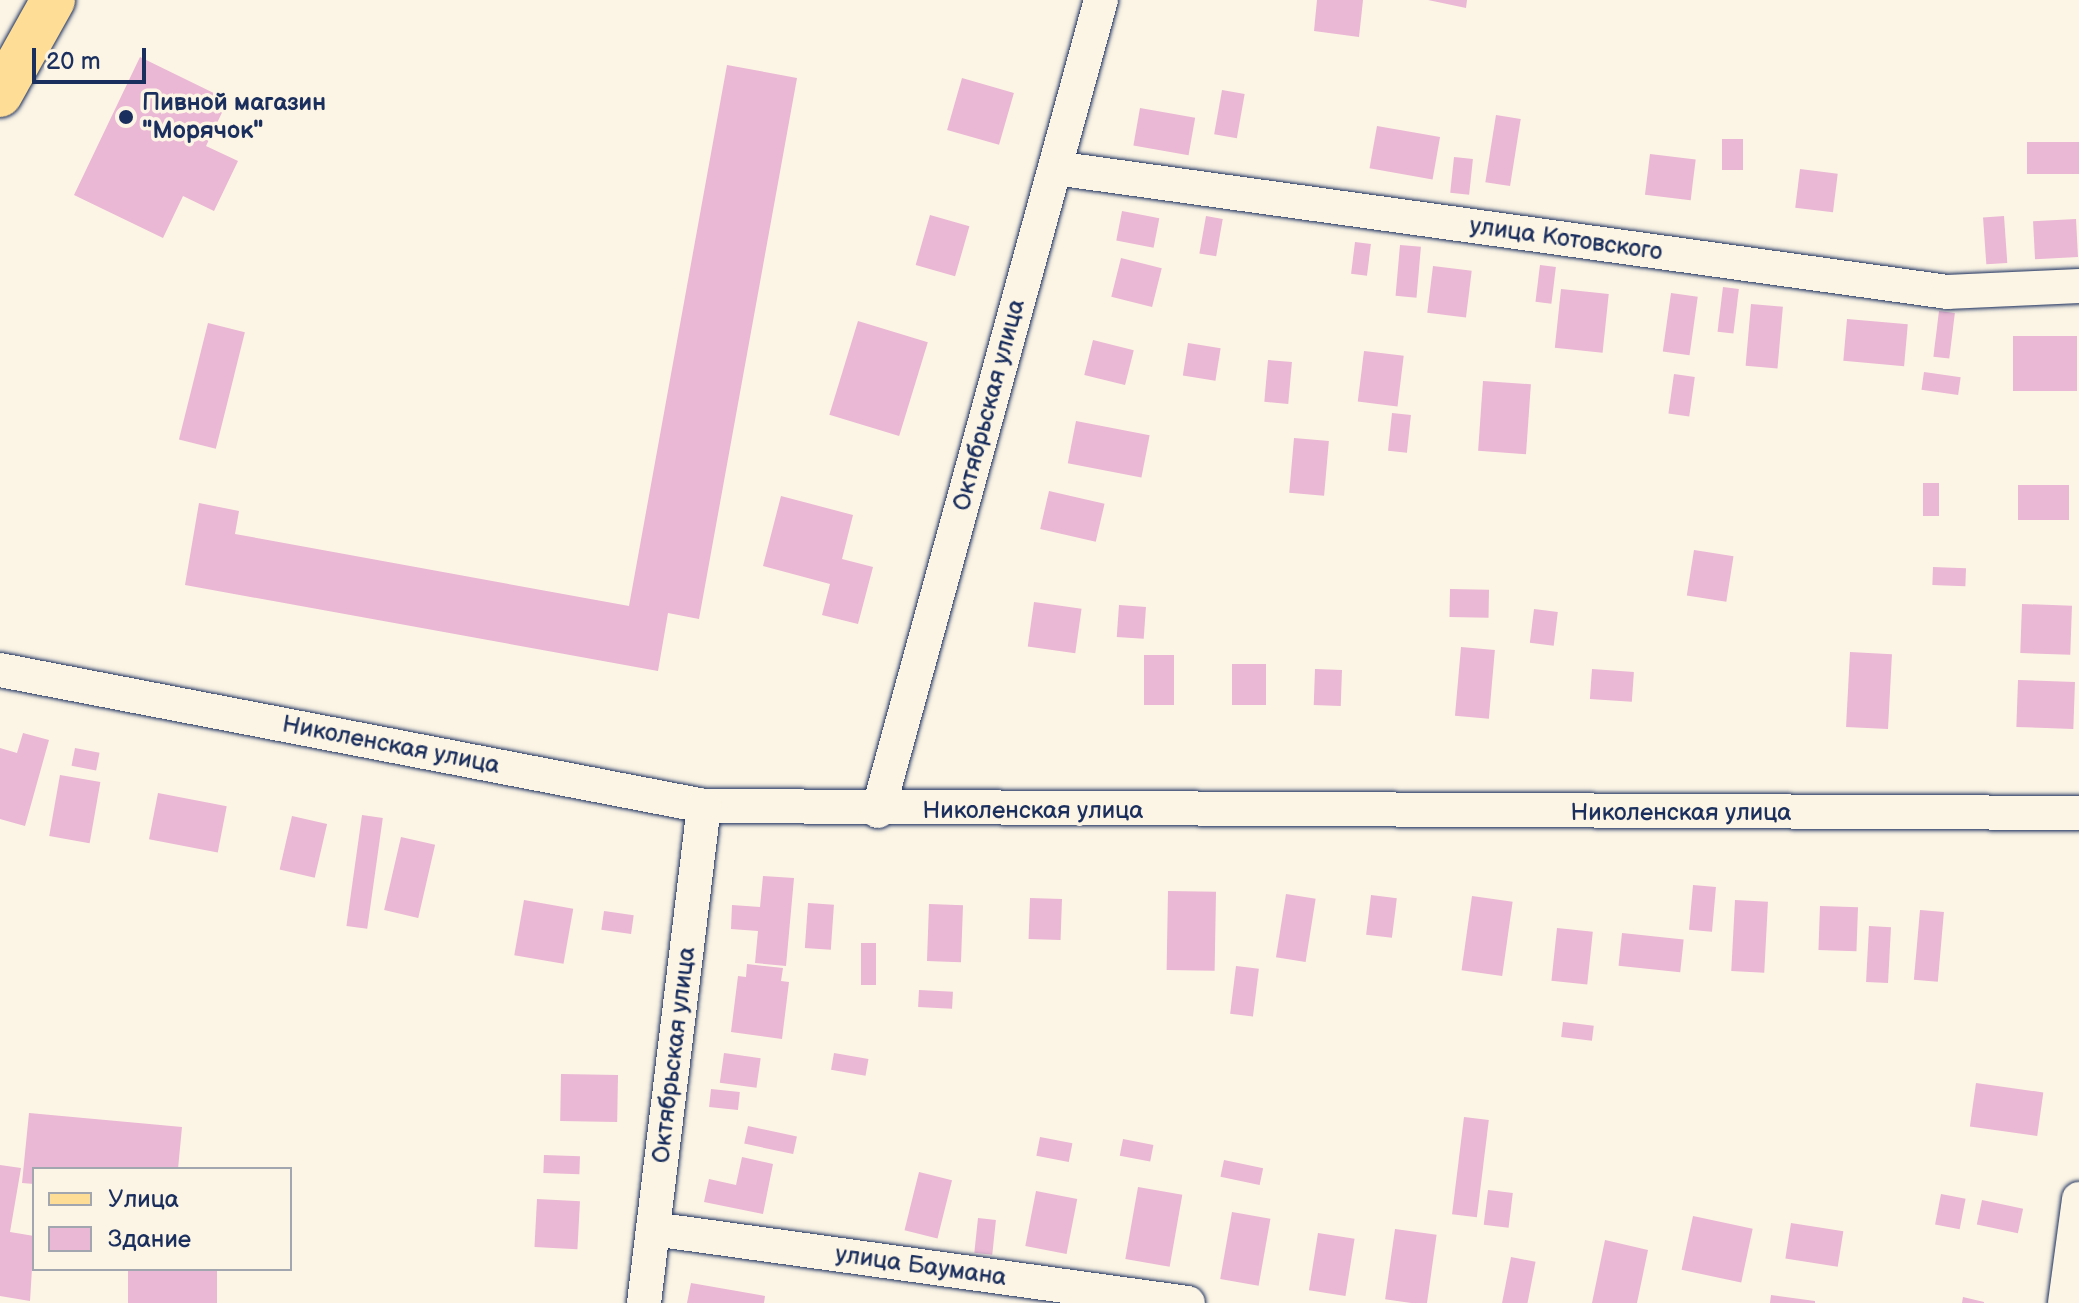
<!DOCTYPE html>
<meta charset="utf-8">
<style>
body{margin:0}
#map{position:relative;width:2079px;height:1303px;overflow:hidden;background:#fcf5e5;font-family:"Balsamiq Sans",sans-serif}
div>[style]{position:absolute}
.building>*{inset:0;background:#eab7d4;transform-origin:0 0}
.roads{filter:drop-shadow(0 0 2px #1b2f5e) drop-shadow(0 0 2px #1b2f5e)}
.minor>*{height:34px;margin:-17px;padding:0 17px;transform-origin:17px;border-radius:17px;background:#fcf5e5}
.primary>*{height:44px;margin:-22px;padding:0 22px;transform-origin:22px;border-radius:22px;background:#fedd96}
.dots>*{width:22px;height:22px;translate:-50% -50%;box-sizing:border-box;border:4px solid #fcf5e5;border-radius:50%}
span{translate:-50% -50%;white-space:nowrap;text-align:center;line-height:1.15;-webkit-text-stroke:7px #fcf5e5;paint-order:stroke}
.poi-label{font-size:24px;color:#1b2f5e;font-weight:700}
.left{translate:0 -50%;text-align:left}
.street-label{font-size:24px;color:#1b2f5e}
.legend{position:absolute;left:32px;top:1167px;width:260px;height:104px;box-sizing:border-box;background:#fcf5e5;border:2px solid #a2a6af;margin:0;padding:10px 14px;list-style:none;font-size:24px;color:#1b2f5e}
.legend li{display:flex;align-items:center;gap:16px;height:40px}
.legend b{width:40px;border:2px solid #a2a6af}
.scale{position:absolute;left:32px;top:48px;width:114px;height:36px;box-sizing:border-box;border:4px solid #1b2f5e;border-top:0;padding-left:10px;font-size:24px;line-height:28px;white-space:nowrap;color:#1b2f5e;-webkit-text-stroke:6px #fcf5e5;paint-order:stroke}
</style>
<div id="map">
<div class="building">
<div style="clip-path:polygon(1317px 0,1363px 0,1359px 37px,1314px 31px)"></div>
<div style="clip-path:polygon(1428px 0,1467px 0,1466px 8px)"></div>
<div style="clip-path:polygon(140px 57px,228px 100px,206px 146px,238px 161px,214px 211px,183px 196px,163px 238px,74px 195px)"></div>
<div style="clip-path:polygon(727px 65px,797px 78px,699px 619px,668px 613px,658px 671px,185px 585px,199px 503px,239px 511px,235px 534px,629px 606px)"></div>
<div style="left:962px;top:78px;width:54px;height:54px;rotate:16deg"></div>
<div style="left:1222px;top:90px;width:23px;height:45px;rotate:10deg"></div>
<div style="left:1140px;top:108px;width:56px;height:38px;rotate:10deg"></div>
<div style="left:1496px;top:115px;width:25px;height:68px;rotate:9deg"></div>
<div style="left:1377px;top:126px;width:64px;height:43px;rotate:10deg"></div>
<div style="left:1722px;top:139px;width:21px;height:31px"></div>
<div style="left:2079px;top:142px;width:32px;height:52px;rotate:90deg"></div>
<div style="left:1650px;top:154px;width:46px;height:41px;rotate:7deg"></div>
<div style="left:1454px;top:157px;width:19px;height:36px;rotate:6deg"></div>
<div style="left:1800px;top:169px;width:38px;height:39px;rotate:7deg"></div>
<div style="left:1122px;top:211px;width:38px;height:30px;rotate:11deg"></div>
<div style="left:930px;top:215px;width:41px;height:52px;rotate:16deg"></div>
<div style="left:1206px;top:216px;width:17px;height:38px;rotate:10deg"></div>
<div style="left:2004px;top:216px;width:47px;height:21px;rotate:86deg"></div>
<div style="left:2076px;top:219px;width:38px;height:43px;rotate:87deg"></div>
<div style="left:1355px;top:242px;width:16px;height:32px;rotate:7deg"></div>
<div style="left:1400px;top:245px;width:21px;height:51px;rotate:5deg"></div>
<div style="left:1121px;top:258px;width:42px;height:40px;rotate:14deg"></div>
<div style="left:1540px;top:265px;width:16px;height:37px;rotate:7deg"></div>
<div style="left:1433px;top:266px;width:39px;height:47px;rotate:7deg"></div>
<div style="left:1723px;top:287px;width:16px;height:45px;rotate:7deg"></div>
<div style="left:1561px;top:289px;width:48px;height:59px;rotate:6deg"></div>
<div style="left:1671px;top:293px;width:27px;height:59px;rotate:8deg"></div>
<div style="left:1751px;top:304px;width:32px;height:62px;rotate:5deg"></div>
<div style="left:1939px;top:311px;width:16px;height:46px;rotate:7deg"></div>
<div style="left:1847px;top:319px;width:61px;height:42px;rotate:5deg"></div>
<div style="left:858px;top:321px;width:73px;height:98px;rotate:17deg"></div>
<div style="left:208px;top:323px;width:38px;height:120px;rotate:14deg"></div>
<div style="left:2077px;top:336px;width:55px;height:64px;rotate:90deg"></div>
<div style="left:1093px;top:340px;width:42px;height:36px;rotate:14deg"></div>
<div style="left:1188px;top:343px;width:33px;height:33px;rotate:9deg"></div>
<div style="left:1364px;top:351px;width:40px;height:51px;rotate:7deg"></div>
<div style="left:1268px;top:360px;width:24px;height:42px;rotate:5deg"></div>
<div style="left:1924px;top:372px;width:37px;height:18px;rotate:8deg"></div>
<div style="left:1674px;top:374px;width:21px;height:40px;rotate:8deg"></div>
<div style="left:1483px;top:381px;width:48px;height:70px;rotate:4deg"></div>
<div style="left:1392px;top:413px;width:19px;height:38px;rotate:6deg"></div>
<div style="left:1076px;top:421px;width:75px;height:43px;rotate:11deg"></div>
<div style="left:1294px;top:438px;width:35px;height:55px;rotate:5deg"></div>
<div style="left:1923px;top:483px;width:16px;height:33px"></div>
<div style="left:2018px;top:485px;width:51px;height:35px"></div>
<div style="left:1049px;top:491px;width:57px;height:39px;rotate:13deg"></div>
<div style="clip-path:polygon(781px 496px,853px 515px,842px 559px,873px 567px,858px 624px,822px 615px,830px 584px,763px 566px)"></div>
<div style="left:1694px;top:550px;width:40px;height:46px;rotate:9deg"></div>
<div style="left:1933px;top:567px;width:33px;height:18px;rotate:2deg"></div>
<div style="left:1450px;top:589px;width:39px;height:28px;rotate:1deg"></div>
<div style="left:1034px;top:602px;width:48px;height:45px;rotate:8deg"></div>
<div style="left:2022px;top:604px;width:50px;height:49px;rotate:2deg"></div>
<div style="left:1119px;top:605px;width:27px;height:32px;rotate:4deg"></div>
<div style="left:1534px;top:609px;width:24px;height:34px;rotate:7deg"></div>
<div style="left:1461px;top:647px;width:34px;height:69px;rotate:5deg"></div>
<div style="left:1850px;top:652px;width:42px;height:75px;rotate:3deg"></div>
<div style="left:1144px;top:655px;width:30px;height:50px"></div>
<div style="left:1232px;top:664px;width:34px;height:41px"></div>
<div style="left:1315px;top:669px;width:27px;height:36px;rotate:2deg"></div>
<div style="left:1592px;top:669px;width:42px;height:30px;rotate:4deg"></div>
<div style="left:2018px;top:680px;width:57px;height:47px;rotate:2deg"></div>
<div style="clip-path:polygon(23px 733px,49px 740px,25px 826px,0 819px,0 748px,17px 753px)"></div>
<div style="left:75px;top:748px;width:25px;height:18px;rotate:11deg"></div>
<div style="left:60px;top:775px;width:41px;height:62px;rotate:10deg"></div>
<div style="left:158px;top:793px;width:70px;height:47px;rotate:11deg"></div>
<div style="left:362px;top:815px;width:21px;height:112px;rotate:8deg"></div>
<div style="left:292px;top:816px;width:36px;height:55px;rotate:13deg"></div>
<div style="left:401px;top:837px;width:35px;height:75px;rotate:13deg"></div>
<div style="clip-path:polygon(763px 876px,794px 878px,786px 966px,755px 963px,758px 931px,731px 929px,732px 905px,760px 907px)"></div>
<div style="left:1693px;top:885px;width:23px;height:45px;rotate:5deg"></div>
<div style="left:1168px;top:891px;width:48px;height:79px;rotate:1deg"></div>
<div style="left:1286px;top:894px;width:30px;height:64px;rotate:9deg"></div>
<div style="left:1371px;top:895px;width:26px;height:40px;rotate:7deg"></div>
<div style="left:1472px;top:896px;width:41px;height:75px;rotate:8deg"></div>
<div style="left:1030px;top:898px;width:32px;height:41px;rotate:2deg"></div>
<div style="left:524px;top:900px;width:50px;height:56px;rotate:10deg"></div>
<div style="left:1735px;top:900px;width:33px;height:71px;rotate:3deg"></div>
<div style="left:808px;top:903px;width:26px;height:45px;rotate:4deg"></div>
<div style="left:929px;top:904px;width:34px;height:57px;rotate:2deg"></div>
<div style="left:1820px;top:906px;width:38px;height:44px;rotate:2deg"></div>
<div style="left:1920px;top:910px;width:24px;height:70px;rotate:5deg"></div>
<div style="left:604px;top:911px;width:30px;height:19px;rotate:8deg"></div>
<div style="left:1869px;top:926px;width:22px;height:56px;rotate:3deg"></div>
<div style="left:1557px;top:928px;width:36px;height:53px;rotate:6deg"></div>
<div style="left:1622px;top:933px;width:62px;height:33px;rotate:6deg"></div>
<div style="left:861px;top:943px;width:15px;height:42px"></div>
<div style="clip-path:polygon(747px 964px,783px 968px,781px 981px,789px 982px,782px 1039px,731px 1032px,738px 976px,746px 977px)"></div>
<div style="left:1236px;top:966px;width:23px;height:48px;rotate:7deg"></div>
<div style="left:919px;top:990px;width:34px;height:17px;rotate:3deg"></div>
<div style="left:1563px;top:1022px;width:31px;height:15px;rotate:7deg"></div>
<div style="left:724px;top:1053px;width:37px;height:30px;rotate:8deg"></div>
<div style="left:834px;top:1053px;width:35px;height:17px;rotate:10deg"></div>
<div style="left:561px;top:1074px;width:57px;height:47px;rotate:1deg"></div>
<div style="left:1976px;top:1083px;width:68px;height:44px;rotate:8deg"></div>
<div style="left:711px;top:1089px;width:29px;height:18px;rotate:6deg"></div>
<div style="clip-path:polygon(29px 1113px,182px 1127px,178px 1169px,34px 1169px,34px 1184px,22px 1183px)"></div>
<div style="left:1464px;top:1117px;width:25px;height:98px;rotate:7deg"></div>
<div style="left:748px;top:1126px;width:50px;height:18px;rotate:12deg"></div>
<div style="left:1040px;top:1137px;width:33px;height:19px;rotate:11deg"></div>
<div style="left:1123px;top:1139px;width:31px;height:17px;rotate:11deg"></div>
<div style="left:544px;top:1155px;width:36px;height:18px;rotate:2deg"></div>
<div style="clip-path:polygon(742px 1157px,773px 1164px,763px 1214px,704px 1202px,709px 1179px,736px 1185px)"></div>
<div style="left:1224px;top:1160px;width:40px;height:17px;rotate:12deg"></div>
<div style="clip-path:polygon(0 1165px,21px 1168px,10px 1232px,34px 1236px,30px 1301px,0 1296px)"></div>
<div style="left:919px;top:1172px;width:34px;height:60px;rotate:14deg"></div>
<div style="left:1138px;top:1187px;width:45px;height:73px;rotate:10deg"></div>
<div style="left:1488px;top:1190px;width:25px;height:35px;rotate:7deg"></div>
<div style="left:1036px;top:1191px;width:42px;height:56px;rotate:11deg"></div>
<div style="left:1941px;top:1194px;width:25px;height:31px;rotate:11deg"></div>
<div style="left:537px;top:1199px;width:43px;height:48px;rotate:3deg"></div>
<div style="left:1982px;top:1200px;width:42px;height:25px;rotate:12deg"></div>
<div style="left:1232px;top:1212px;width:39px;height:68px;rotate:10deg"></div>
<div style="left:1693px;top:1216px;width:61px;height:55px;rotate:12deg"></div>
<div style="left:978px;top:1218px;width:18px;height:35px;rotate:6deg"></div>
<div style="left:1791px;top:1223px;width:53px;height:36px;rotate:9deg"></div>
<div style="left:1395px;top:1229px;width:42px;height:71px;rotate:8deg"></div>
<div style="left:1318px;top:1233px;width:37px;height:58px;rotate:9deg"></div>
<div style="clip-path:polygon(1605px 1240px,1648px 1250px,1637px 1303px,1592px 1303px)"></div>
<div style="left:1511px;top:1257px;width:25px;height:47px;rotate:11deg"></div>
<div style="left:128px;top:1269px;width:89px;height:34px"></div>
<div style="clip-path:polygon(691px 1283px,765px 1296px,764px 1303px,687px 1303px)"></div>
<div style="clip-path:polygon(1771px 1295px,1815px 1301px,1815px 1303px,1770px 1303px)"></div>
<div style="clip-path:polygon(1963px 1297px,1984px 1302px,1984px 1303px,1962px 1303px)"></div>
</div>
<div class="roads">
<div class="minor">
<div style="left:1055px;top:168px;width:901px;rotate:7.91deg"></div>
<div style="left:1947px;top:292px;width:132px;rotate:-2.6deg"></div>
<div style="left:0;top:670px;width:717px;rotate:10.93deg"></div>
<div style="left:704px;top:806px;width:1375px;rotate:0.29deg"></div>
<div style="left:878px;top:811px;width:841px;rotate:-74.63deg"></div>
<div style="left:653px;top:1229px;width:540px;rotate:7.88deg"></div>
<div style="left:644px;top:1303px;width:501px;rotate:-83.12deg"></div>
<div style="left:2065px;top:1303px;width:105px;rotate:-82.3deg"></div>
</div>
<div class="primary">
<div style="left:0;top:95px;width:109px;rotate:-60.8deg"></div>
</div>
</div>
<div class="dots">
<div style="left:126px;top:117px;background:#1b2f5e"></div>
</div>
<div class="poi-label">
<span class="left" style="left:142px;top:117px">Пивной магазин<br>"Морячок"</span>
</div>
<div class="street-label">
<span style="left:1566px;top:239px;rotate:8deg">улица Котовского</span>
<span style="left:989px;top:405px;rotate:-75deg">Октябрьская улица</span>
<span style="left:391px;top:745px;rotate:11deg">Николенская улица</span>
<span style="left:1033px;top:811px">Николенская улица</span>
<span style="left:1681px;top:813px">Николенская улица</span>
<span style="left:674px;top:1055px;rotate:-83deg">Октябрьская улица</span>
<span style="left:921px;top:1266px;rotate:8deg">улица Баумана</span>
</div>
<ul class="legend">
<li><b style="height:10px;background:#fedd96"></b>Улица</li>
<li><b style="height:22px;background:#eab7d4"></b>Здание</li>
</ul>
<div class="scale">20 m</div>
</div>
